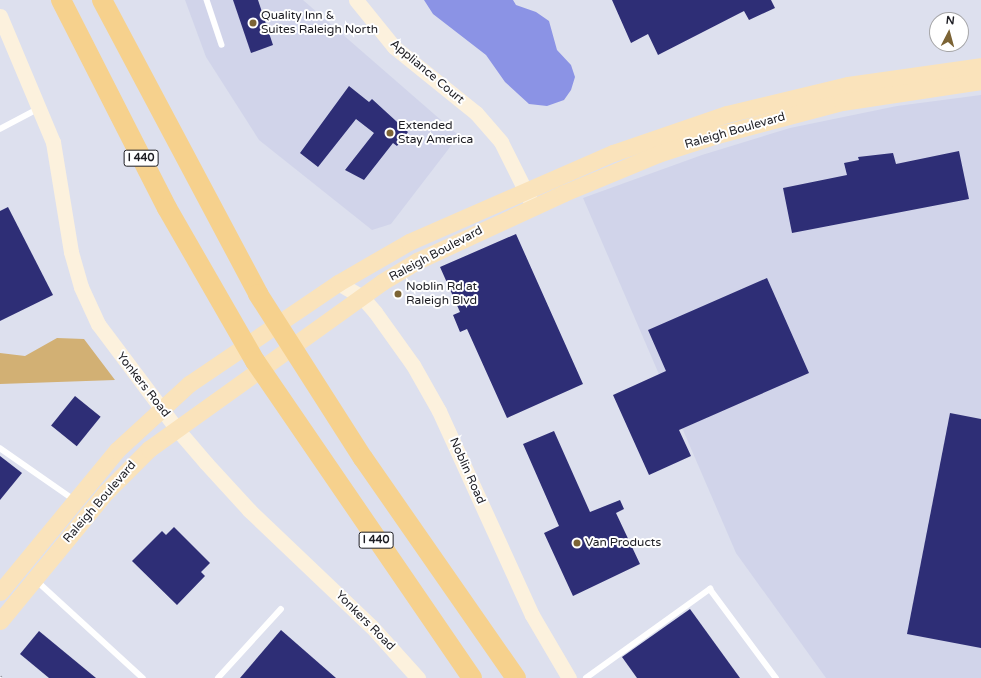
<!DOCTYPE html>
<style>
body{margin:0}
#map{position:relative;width:981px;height:678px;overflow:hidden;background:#dde0ee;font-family:"Varela Round",sans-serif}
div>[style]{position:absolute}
.built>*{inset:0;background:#d1d4ea}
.green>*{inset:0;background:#d2b074}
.water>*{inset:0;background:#8b93e5}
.building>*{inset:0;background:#2e2e76;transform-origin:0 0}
.lane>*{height:5.5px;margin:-2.75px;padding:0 2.75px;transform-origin:2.75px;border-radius:2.75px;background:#fff}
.secondary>*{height:15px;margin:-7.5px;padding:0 7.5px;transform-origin:7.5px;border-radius:7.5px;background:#fcf1dd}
.primary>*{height:17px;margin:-8.5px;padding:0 8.5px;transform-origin:8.5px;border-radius:8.5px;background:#fae3bb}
.highway>*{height:20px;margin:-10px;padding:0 10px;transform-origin:10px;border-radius:10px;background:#f6d18d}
.rail>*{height:4.5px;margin-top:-2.25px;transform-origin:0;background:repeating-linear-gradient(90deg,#fff 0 9px,#7a7b85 0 18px);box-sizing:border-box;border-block:1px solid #7a7b85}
.dots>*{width:11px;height:11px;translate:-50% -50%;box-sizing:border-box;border:2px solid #fff;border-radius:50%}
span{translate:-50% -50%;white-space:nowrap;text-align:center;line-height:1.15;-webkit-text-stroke:4px #fff;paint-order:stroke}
.shield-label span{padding:1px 3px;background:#fff;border:1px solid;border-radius:3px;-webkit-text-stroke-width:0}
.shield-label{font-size:11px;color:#1d1d23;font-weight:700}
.poi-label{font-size:12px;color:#1d1d23}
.left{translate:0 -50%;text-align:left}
.street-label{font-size:12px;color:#1d1d23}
.north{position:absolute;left:929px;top:12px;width:40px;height:40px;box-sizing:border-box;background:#fff;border:1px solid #a5a5a7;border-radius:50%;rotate:6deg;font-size:11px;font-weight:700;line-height:16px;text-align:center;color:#1d1d23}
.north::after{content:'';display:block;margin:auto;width:14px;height:18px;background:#7c6435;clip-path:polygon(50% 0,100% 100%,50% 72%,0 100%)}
</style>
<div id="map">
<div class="built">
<div style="clip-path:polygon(185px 0,303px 0,457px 134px,457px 138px,391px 224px,372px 230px,259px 140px,206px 57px)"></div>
<div style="clip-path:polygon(981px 95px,981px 678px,826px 678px,736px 553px,583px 198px,702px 155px,790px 128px,897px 106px)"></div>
</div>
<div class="green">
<div style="clip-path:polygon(57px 338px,84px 339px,115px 380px,0 384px,0 353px,25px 356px)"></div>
</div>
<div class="water">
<div style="clip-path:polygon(424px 0,513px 0,516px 5px,536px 12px,549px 21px,557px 50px,571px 65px,575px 77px,571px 90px,564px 100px,547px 106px,529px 104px,505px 82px,486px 55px,433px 14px)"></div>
</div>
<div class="building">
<div style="clip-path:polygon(233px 0,258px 0,273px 45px,251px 53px)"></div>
<div style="clip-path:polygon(612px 0,771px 0,775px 8px,749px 20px,744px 11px,658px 55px,648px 34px,631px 43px)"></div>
<div style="clip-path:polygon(349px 86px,369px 102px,372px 99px,408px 132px,397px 146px,393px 143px,364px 180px,345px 170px,374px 133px,356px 119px,318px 167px,300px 153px)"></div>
<div style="clip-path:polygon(959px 151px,969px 199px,792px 233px,783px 188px,847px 175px,844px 163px,859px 160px,858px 157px,893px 153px,896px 164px)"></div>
<div style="clip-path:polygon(8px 207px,53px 295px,0 321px,0 211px)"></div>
<div style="clip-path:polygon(516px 234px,583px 384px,507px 418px,467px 329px,460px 332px,453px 315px,460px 312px,440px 267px)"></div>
<div style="clip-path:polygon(767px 278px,809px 373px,679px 430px,691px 456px,649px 475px,613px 395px,666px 371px,648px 330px)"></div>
<div style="left:75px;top:396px;width:33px;height:38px;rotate:39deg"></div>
<div style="clip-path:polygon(950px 413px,981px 419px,981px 648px,907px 634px)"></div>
<div style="clip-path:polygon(554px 431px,590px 512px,620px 500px,624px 509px,616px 513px,640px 564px,573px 596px,544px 533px,559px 526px,523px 444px)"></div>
<div style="clip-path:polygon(0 456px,22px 473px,0 500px)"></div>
<div style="clip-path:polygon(174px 527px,210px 563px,201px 572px,205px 576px,177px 605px,132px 561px,162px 531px,166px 535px)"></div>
<div style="clip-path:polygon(690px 609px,740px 678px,637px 678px,622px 657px)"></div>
<div style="clip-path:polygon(281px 630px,336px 678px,240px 678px)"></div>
<div style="clip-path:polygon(39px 631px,96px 678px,49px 678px,20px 654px)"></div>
</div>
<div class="lane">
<div style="left:207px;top:0;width:47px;rotate:71.6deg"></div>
<div style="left:0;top:129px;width:43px;rotate:-27.8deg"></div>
<div style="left:0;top:448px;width:89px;rotate:34.9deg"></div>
<div style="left:36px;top:580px;width:145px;rotate:42.5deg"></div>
<div style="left:218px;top:678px;width:93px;rotate:-47.6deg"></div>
<div style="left:586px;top:678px;width:153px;rotate:-35.7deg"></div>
<div style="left:710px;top:589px;width:111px;rotate:53.4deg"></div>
</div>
<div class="secondary">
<div style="left:356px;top:0;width:60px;rotate:51deg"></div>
<div style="left:394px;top:47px;width:105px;rotate:38.8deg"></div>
<div style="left:476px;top:113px;width:38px;rotate:49deg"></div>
<div style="left:501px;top:142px;width:72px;rotate:63.4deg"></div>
<div style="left:0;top:16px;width:137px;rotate:67.2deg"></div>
<div style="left:53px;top:142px;width:111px;rotate:80.7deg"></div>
<div style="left:71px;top:252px;width:36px;rotate:74deg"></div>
<div style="left:81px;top:287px;width:41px;rotate:65.3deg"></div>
<div style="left:98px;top:324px;width:130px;rotate:53.1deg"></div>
<div style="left:176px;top:428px;width:46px;rotate:49.4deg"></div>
<div style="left:206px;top:463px;width:64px;rotate:47.5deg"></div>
<div style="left:249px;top:510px;width:170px;rotate:43.6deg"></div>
<div style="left:372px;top:627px;width:69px;rotate:48deg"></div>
<div style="left:338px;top:283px;width:28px;rotate:30deg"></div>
<div style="left:362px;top:297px;width:20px;rotate:49deg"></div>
<div style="left:375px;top:312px;width:65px;rotate:54.4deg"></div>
<div style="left:413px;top:365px;width:53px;rotate:60.5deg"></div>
<div style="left:439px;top:411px;width:224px;rotate:65.5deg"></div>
<div style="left:532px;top:615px;width:73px;rotate:59.6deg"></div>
</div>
<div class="primary">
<div style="left:0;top:592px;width:184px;rotate:-50.5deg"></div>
<div style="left:117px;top:450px;width:98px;rotate:-42.5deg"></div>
<div style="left:189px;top:384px;width:180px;rotate:-34.1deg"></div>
<div style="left:338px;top:283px;width:82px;rotate:-30deg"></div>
<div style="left:409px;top:242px;width:223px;rotate:-23.6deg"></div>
<div style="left:613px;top:153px;width:120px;rotate:-18.9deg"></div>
<div style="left:727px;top:114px;width:124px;rotate:-13.5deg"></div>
<div style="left:848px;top:85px;width:134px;rotate:-8.1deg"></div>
<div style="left:0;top:621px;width:167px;rotate:-50.6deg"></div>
<div style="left:106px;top:492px;width:61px;rotate:-45deg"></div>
<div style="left:149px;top:449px;width:287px;rotate:-35.6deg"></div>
<div style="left:382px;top:282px;width:41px;rotate:-31deg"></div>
<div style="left:417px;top:261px;width:162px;rotate:-24.8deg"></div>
<div style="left:564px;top:193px;width:102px;rotate:-22.5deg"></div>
<div style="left:658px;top:154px;width:62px;rotate:-17.9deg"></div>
<div style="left:717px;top:135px;width:129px;rotate:-14.8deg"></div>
<div style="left:842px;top:102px;width:141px;rotate:-8.6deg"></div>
</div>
<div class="highway">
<div style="left:61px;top:0;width:233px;rotate:63deg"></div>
<div style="left:167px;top:208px;width:177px;rotate:60.1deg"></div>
<div style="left:255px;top:361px;width:384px;rotate:55.6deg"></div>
<div style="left:102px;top:0;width:333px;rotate:62deg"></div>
<div style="left:258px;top:294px;width:195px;rotate:57.4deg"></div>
<div style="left:363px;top:458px;width:268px;rotate:55.2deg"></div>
</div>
<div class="rail">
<div style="left:0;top:677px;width:1px;rotate:45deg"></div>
</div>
<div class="dots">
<div style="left:253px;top:23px;background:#7c6435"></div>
<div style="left:390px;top:133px;background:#7c6435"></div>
<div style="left:398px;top:294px;background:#7c6435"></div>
<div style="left:577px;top:543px;background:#7c6435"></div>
</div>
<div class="shield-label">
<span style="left:141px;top:158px">I 440</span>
<span style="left:376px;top:540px">I 440</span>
</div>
<div class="poi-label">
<span class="left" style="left:261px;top:23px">Quality Inn &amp;<br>Suites Raleigh North</span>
<span class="left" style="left:398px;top:133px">Extended<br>Stay America</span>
<span class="left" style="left:406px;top:294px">Noblin Rd at<br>Raleigh Blvd</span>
<span class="left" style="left:585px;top:543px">Van Products</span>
</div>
<div class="street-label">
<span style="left:427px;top:72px;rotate:40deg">Appliance Court</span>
<span style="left:735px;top:131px;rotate:-16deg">Raleigh Boulevard</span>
<span style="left:436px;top:254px;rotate:-28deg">Raleigh Boulevard</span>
<span style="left:143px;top:385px;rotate:52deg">Yonkers Road</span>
<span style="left:467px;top:471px;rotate:66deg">Noblin Road</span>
<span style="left:100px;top:502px;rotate:-49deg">Raleigh Boulevard</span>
<span style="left:365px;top:621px;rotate:45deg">Yonkers Road</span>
</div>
<div class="north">N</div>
</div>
